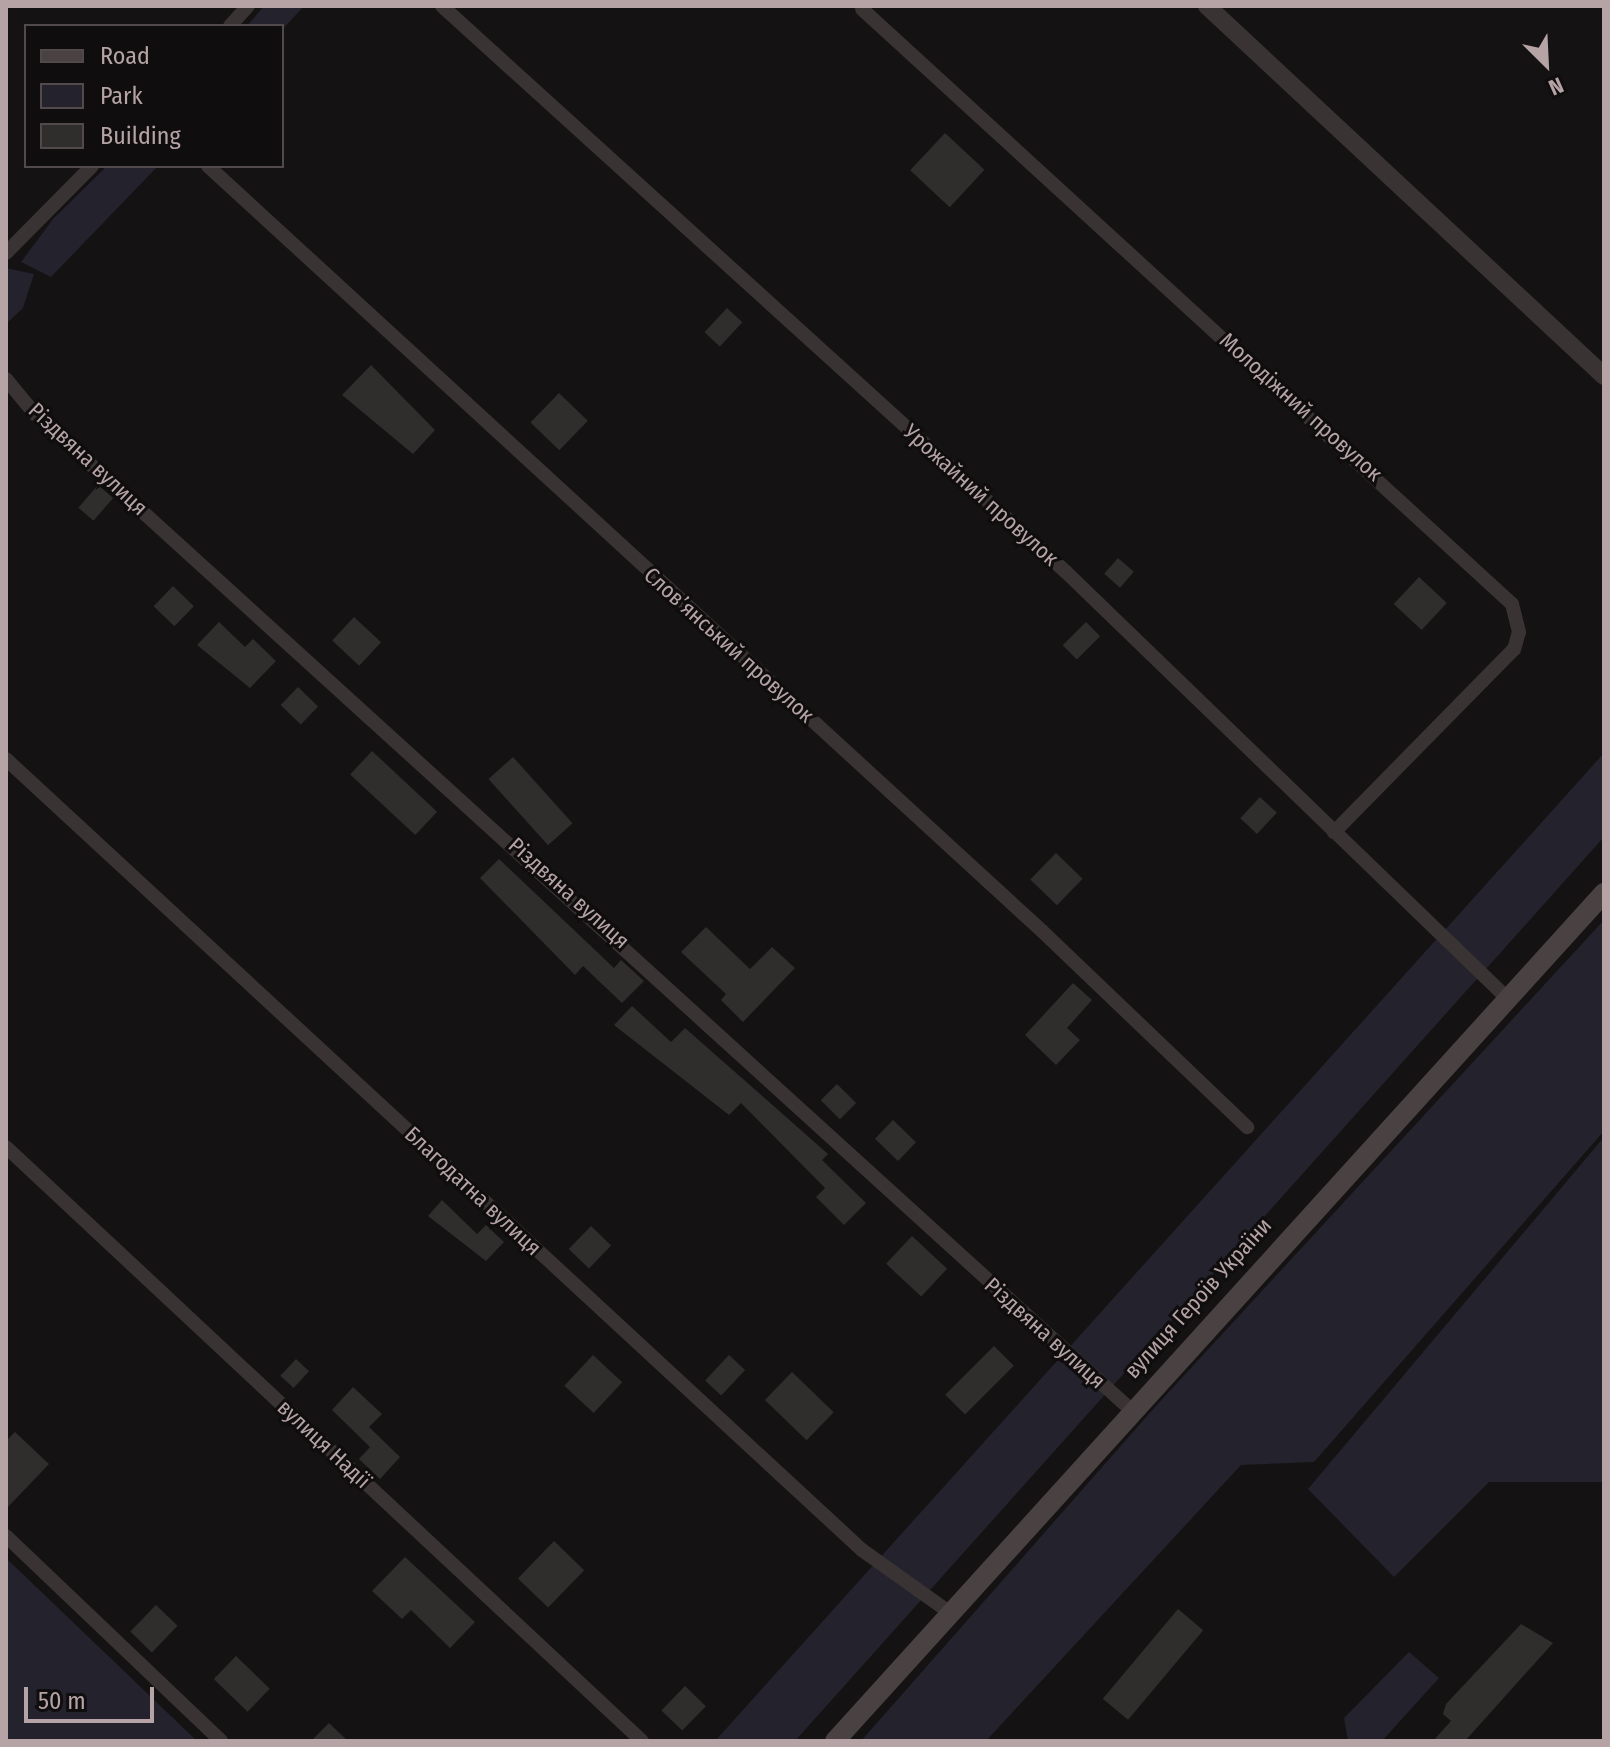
<!DOCTYPE html>
<meta charset="utf-8">
<style>
body{margin:0}
#map{position:relative;width:1610px;height:1747px;overflow:hidden;background:#141212;font-family:"Fira Sans Condensed",sans-serif}
div>[style]{position:absolute}
.green>*{inset:0;background:#24222c}
.building>*{inset:0;background:#302d2d;transform-origin:0 0}
.minor>*{height:14px;margin:-7px;padding:0 7px;transform-origin:7px;border-radius:7px;background:#393333}
.tertiary>*{height:18px;margin:-9px;padding:0 9px;transform-origin:9px;border-radius:9px;background:#393333}
.secondary>*{height:20px;margin:-10px;padding:0 10px;transform-origin:10px;border-radius:10px;background:#494142}
span{translate:-50% -50%;white-space:nowrap;text-align:center;line-height:1.15;-webkit-text-stroke:6px #0f0d0d;paint-order:stroke}
.street-label{font-size:22px;color:#b5a3a6}
.frame{position:absolute;inset:0;border:8px solid #b5a3a6;pointer-events:none}
.legend{position:absolute;left:24px;top:24px;width:260px;height:144px;box-sizing:border-box;background:#0f0d0d;border:2px solid #51494a;margin:0;padding:10px 14px;list-style:none;font-size:24px;color:#b5a3a6}
.legend li{display:flex;align-items:center;gap:16px;height:40px}
.legend b{width:40px;border:2px solid #51494a}
.north{position:absolute;left:1506px;top:24px;width:80px;height:80px;-webkit-text-stroke:6px #0f0d0d;paint-order:stroke;rotate:156deg;font-size:22px;font-weight:700;line-height:32px;text-align:center;color:#b5a3a6}
.north::after{content:'';display:block;margin:auto;width:28px;height:36px;background:#b5a3a6;clip-path:polygon(50% 0,100% 100%,50% 72%,0 100%)}
.scale{position:absolute;left:24px;top:1687px;width:130px;height:36px;box-sizing:border-box;border:4px solid #b5a3a6;border-top:0;padding-left:10px;font-size:24px;line-height:28px;white-space:nowrap;color:#b5a3a6;-webkit-text-stroke:6px #0f0d0d;paint-order:stroke}
</style>
<div id="map">
<div class="green">
<div style="clip-path:polygon(264px 6px,304px 6px,282px 30px,247px 26px)"></div>
<div style="clip-path:polygon(107px 166px,158px 166px,51px 277px,21px 262px,53px 219px)"></div>
<div style="clip-path:polygon(6px 268px,34px 274px,23px 308px,6px 324px)"></div>
<div style="clip-path:polygon(1604px 753px,1604px 837px,795px 1741px,715px 1741px)"></div>
<div style="clip-path:polygon(1604px 920px,1604px 1131px,1314px 1462px,1241px 1465px,986px 1741px,861px 1741px,1155px 1407px)"></div>
<div style="clip-path:polygon(1604px 1137px,1604px 1482px,1489px 1482px,1394px 1577px,1308px 1489px)"></div>
<div style="clip-path:polygon(6px 1558px,197px 1741px,6px 1741px)"></div>
<div style="clip-path:polygon(1409px 1652px,1439px 1678px,1382px 1741px,1348px 1741px,1344px 1718px)"></div>
</div>
<div class="building">
<div style="left:945px;top:133px;width:54px;height:51px;rotate:43deg"></div>
<div style="left:727px;top:308px;width:21px;height:33px;rotate:43deg"></div>
<div style="clip-path:polygon(371px 365px,435px 430px,413px 454px,342px 395px)"></div>
<div style="left:559px;top:393px;width:40px;height:41px;rotate:44deg"></div>
<div style="left:98px;top:485px;width:20px;height:30px;rotate:41deg"></div>
<div style="left:1118px;top:558px;width:21px;height:21px;rotate:41deg"></div>
<div style="left:1419px;top:577px;width:38px;height:37px;rotate:43deg"></div>
<div style="left:173px;top:586px;width:29px;height:28px;rotate:44deg"></div>
<div style="left:354px;top:617px;width:37px;height:32px;rotate:43deg"></div>
<div style="clip-path:polygon(219px 622px,245px 647px,253px 639px,276px 661px,250px 688px,197px 645px)"></div>
<div style="left:1086px;top:622px;width:20px;height:33px;rotate:45deg"></div>
<div style="left:298px;top:687px;width:28px;height:25px;rotate:44deg"></div>
<div style="left:372px;top:751px;width:89px;height:32px;rotate:43deg"></div>
<div style="left:513px;top:757px;width:89px;height:33px;rotate:48deg"></div>
<div style="left:1260px;top:797px;width:23px;height:29px;rotate:43deg"></div>
<div style="left:1056px;top:853px;width:37px;height:37px;rotate:44deg"></div>
<div style="clip-path:polygon(499px 859px,614px 968px,621px 960px,644px 981px,622px 1003px,583px 966px,575px 975px,480px 878px)"></div>
<div style="clip-path:polygon(706px 927px,750px 969px,772px 947px,795px 968px,743px 1022px,721px 1000px,726px 994px,681px 952px)"></div>
<div style="clip-path:polygon(1073px 983px,1092px 1000px,1067px 1028px,1080px 1040px,1056px 1065px,1025px 1035px)"></div>
<div style="clip-path:polygon(632px 1006px,671px 1042px,685px 1028px,828px 1154px,822px 1160px,866px 1203px,844px 1225px,816px 1197px,825px 1188px,741px 1103px,729px 1115px,614px 1025px)"></div>
<div style="left:837px;top:1084px;width:27px;height:23px;rotate:45deg"></div>
<div style="left:893px;top:1120px;width:32px;height:26px;rotate:44deg"></div>
<div style="clip-path:polygon(442px 1200px,477px 1234px,486px 1225px,504px 1242px,486px 1261px,428px 1216px)"></div>
<div style="left:591px;top:1226px;width:28px;height:32px;rotate:44deg"></div>
<div style="left:912px;top:1236px;width:48px;height:38px;rotate:43deg"></div>
<div style="left:994px;top:1346px;width:28px;height:69px;rotate:45deg"></div>
<div style="left:593px;top:1355px;width:40px;height:42px;rotate:43deg"></div>
<div style="left:729px;top:1355px;width:22px;height:35px;rotate:43deg"></div>
<div style="left:296px;top:1359px;width:18px;height:23px;rotate:43deg"></div>
<div style="left:792px;top:1372px;width:58px;height:39px;rotate:44deg"></div>
<div style="clip-path:polygon(353px 1387px,382px 1414px,369px 1427px,400px 1457px,380px 1479px,359px 1459px,370px 1447px,332px 1410px)"></div>
<div style="clip-path:polygon(15px 1432px,49px 1464px,6px 1509px,6px 1441px)"></div>
<div style="left:554px;top:1541px;width:42px;height:52px;rotate:44deg"></div>
<div style="clip-path:polygon(405px 1557px,475px 1622px,450px 1648px,411px 1610px,402px 1619px,372px 1591px)"></div>
<div style="left:156px;top:1605px;width:30px;height:37px;rotate:44deg"></div>
<div style="left:1178px;top:1609px;width:33px;height:117px;rotate:40deg"></div>
<div style="clip-path:polygon(1521px 1624px,1553px 1643px,1465px 1741px,1433px 1741px,1451px 1721px,1443px 1714px,1446px 1704px)"></div>
<div style="left:236px;top:1656px;width:47px;height:32px;rotate:44deg"></div>
<div style="left:685px;top:1686px;width:29px;height:34px;rotate:44deg"></div>
<div style="clip-path:polygon(329px 1723px,348px 1741px,311px 1741px)"></div>
</div>
<div class="minor">
<div style="left:442px;top:6px;width:842px;rotate:42.21deg"></div>
<div style="left:1066px;top:572px;width:613px;rotate:44.01deg"></div>
<div style="left:862px;top:9px;width:881px;rotate:42.47deg"></div>
<div style="left:1512px;top:604px;width:29px;rotate:76deg"></div>
<div style="left:1519px;top:632px;width:18px;rotate:106deg"></div>
<div style="left:1514px;top:649px;width:257px;rotate:134.5deg"></div>
<div style="left:230px;top:26px;width:27px;rotate:-48deg"></div>
<div style="left:208px;top:166px;width:1132px;rotate:42.53deg"></div>
<div style="left:1042px;top:931px;width:284px;rotate:43.7deg"></div>
<div style="left:6px;top:253px;width:122px;rotate:-45.3deg"></div>
<div style="left:6px;top:379px;width:45px;rotate:50.4deg"></div>
<div style="left:35px;top:414px;width:1480px;rotate:42.26deg"></div>
<div style="left:6px;top:759px;width:1166px;rotate:42.74deg"></div>
<div style="left:862px;top:1550px;width:107px;rotate:35.5deg"></div>
<div style="left:6px;top:1147px;width:870px;rotate:43.04deg"></div>
<div style="left:6px;top:1536px;width:297px;rotate:43.6deg"></div>
</div>
<div class="tertiary">
<div style="left:1207px;top:6px;width:543px;rotate:42.98deg"></div>
</div>
<div class="secondary">
<div style="left:835px;top:1741px;width:1145px;rotate:-47.8deg"></div>
</div>
<div class="street-label">
<span style="left:1301px;top:407px;rotate:42deg">Молодіжний провулок</span>
<span style="left:88px;top:459px;rotate:43deg">Різдвяна вулиця</span>
<span style="left:981px;top:495px;rotate:42deg">Урожайний провулок</span>
<span style="left:729px;top:645px;rotate:42deg">Словʼянський провулок</span>
<span style="left:569px;top:893px;rotate:42deg">Різдвяна вулиця</span>
<span style="left:473px;top:1191px;rotate:43deg">Благодатна вулиця</span>
<span style="left:1198px;top:1298px;rotate:-48deg">вулиця Героїв України</span>
<span style="left:1045px;top:1333px;rotate:42deg">Різдвяна вулиця</span>
<span style="left:324px;top:1444px;rotate:43deg">вулиця Надії</span>
</div>
<div class="frame"></div>
<ul class="legend">
<li><b style="height:10px;background:#494142"></b>Road</li>
<li><b style="height:22px;background:#24222c"></b>Park</li>
<li><b style="height:22px;background:#302d2d"></b>Building</li>
</ul>
<div class="north">N</div>
<div class="scale">50 m</div>
</div>
